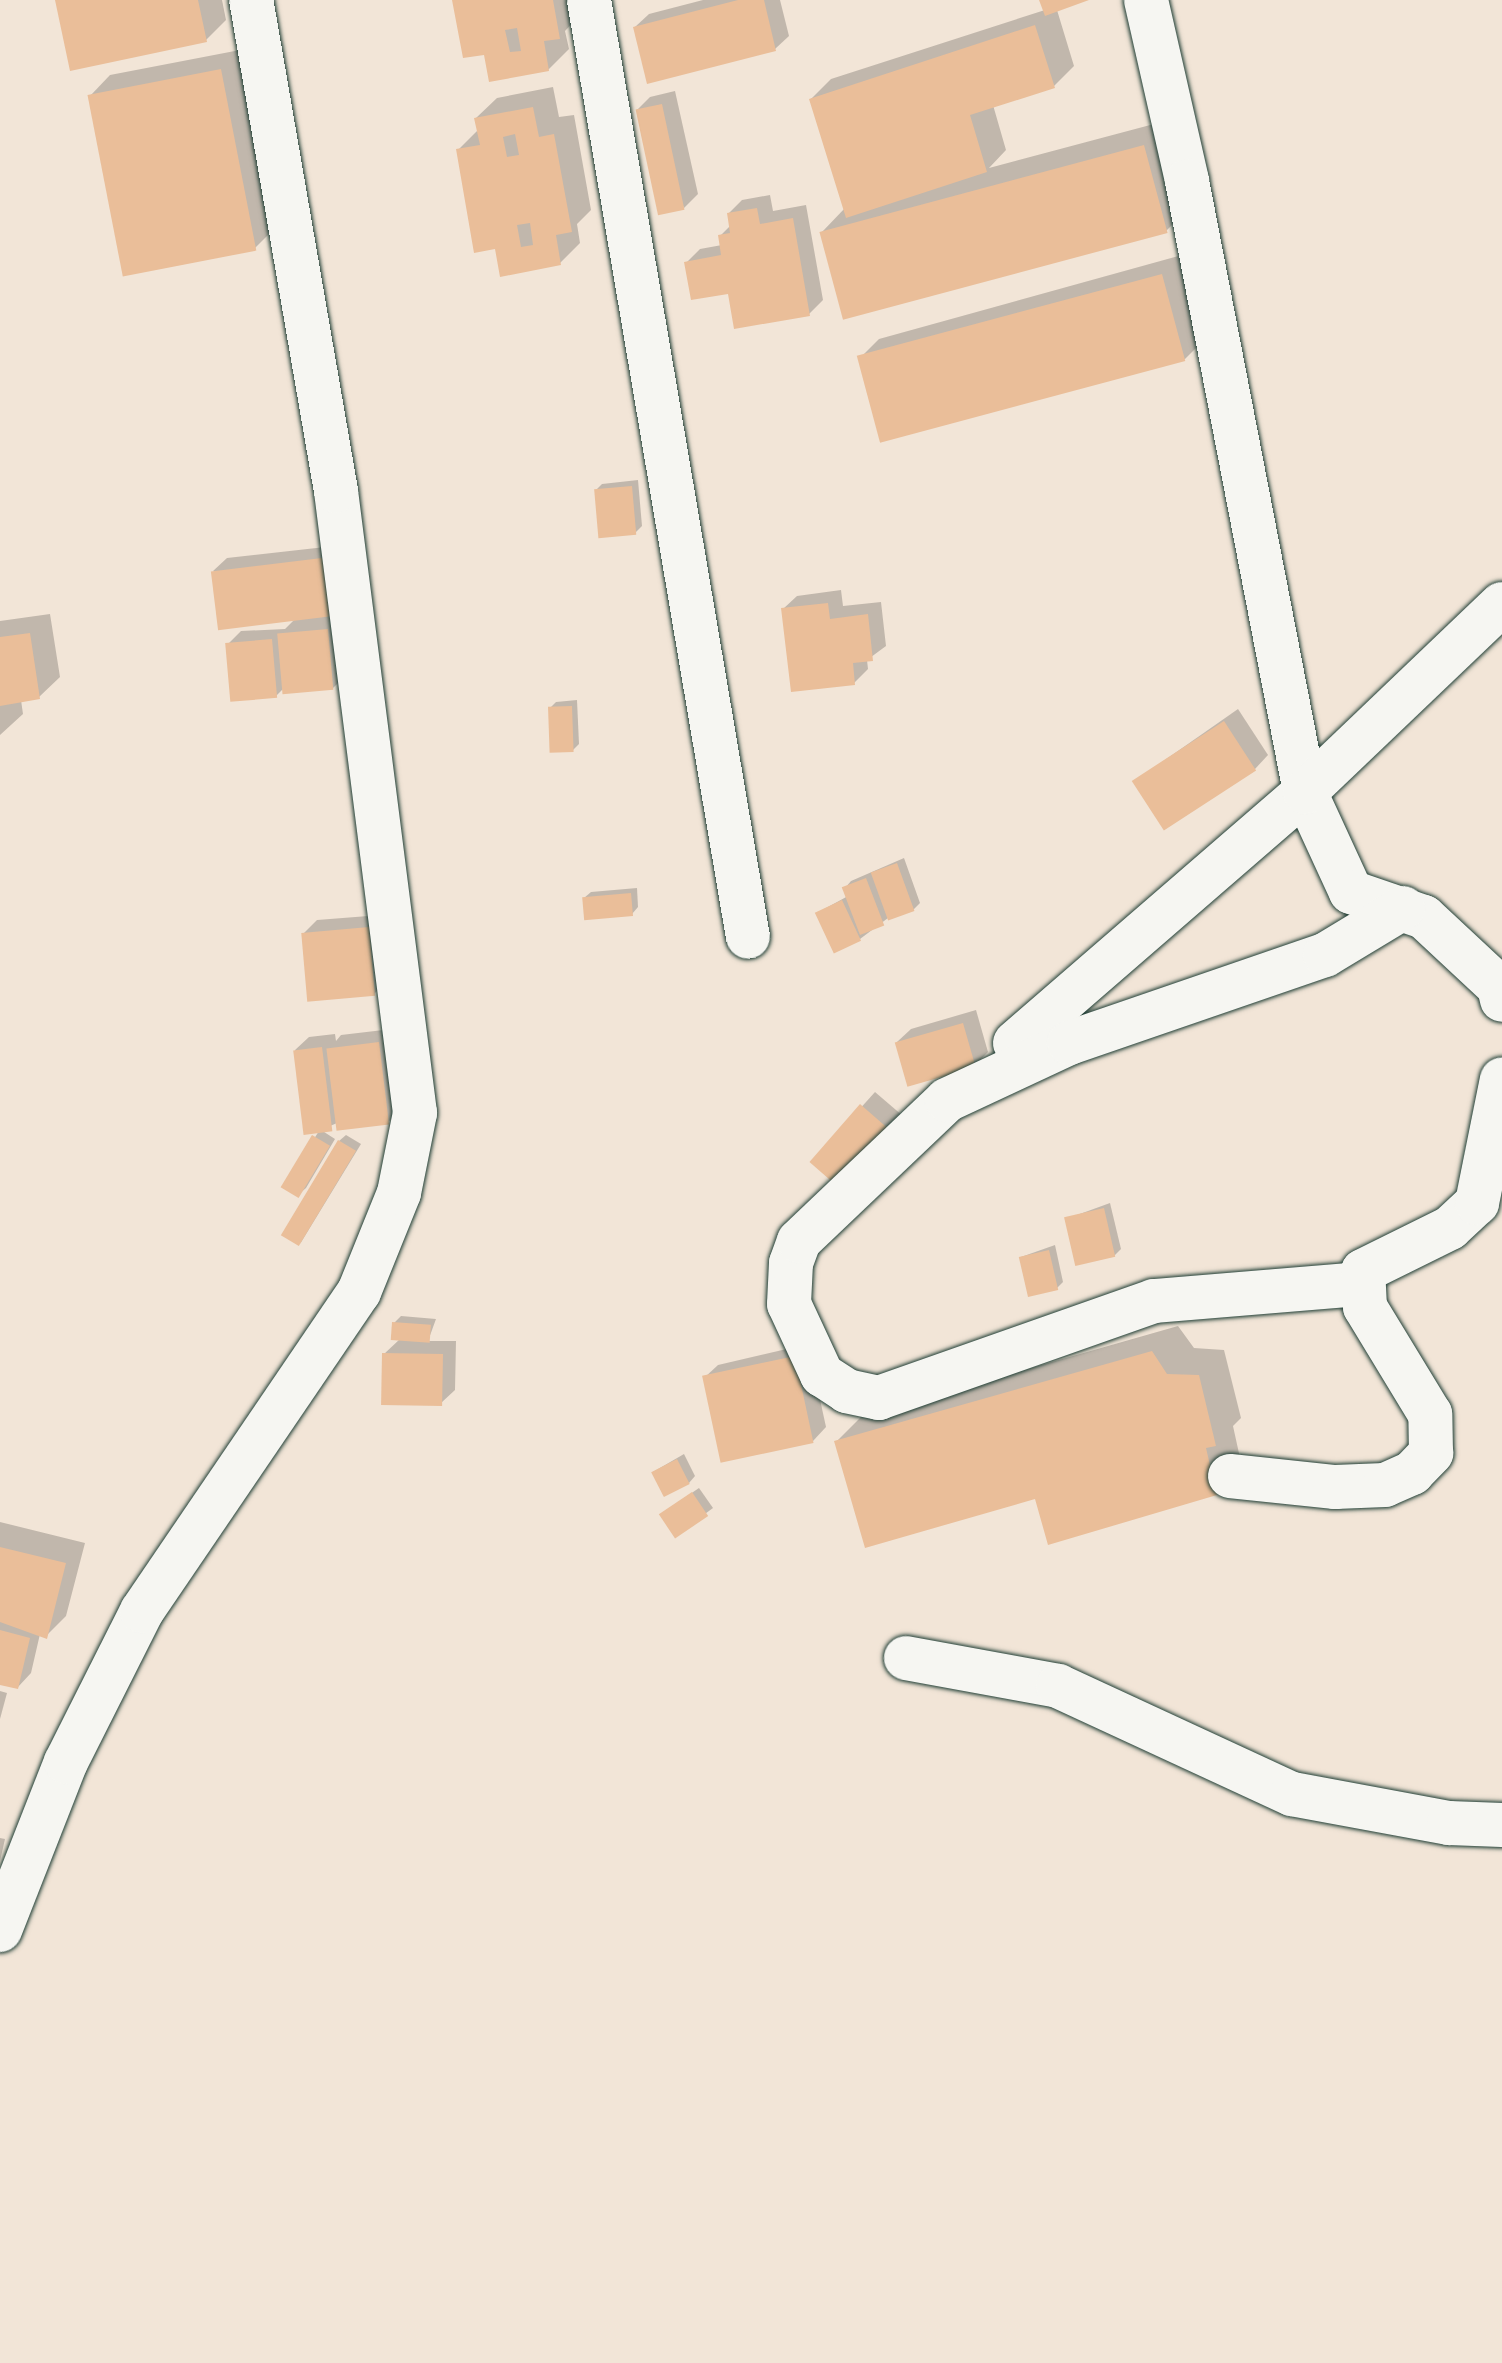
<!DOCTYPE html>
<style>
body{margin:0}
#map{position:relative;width:1502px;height:2363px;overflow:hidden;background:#f2e5d7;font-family:Sriracha,sans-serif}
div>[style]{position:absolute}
.shadow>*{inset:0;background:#0003}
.building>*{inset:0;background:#eabe99;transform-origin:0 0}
.roads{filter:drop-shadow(0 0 2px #1f3d34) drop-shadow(0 0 2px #1f3d34)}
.minor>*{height:44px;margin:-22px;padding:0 22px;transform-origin:22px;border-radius:22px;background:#f6f6f2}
span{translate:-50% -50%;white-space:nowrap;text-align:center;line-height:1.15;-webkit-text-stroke:8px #f6f6f2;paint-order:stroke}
</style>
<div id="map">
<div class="shadow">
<div style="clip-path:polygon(57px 0,222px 0,226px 20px,206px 40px)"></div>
<div style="clip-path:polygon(454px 0,577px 0,579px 16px,565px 31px,569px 49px,548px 70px,485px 52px)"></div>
<div style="clip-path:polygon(703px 0,780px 0,789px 36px,775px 49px,635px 27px,649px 14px)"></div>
<div style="clip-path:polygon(1041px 0,1084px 0,1057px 10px,1074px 66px,1054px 86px,993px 105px,1006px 150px,989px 168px,1169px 120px,1192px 205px,1166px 231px,822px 232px,845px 208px,811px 99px,831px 79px,1045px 10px)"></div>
<div style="clip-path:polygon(240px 50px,274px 229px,254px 249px,90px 96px,110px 75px)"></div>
<div style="clip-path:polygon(553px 87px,559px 117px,574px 115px,591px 210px,577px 224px,580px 243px,560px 263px,497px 247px,458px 150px,479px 129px,476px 118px,497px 98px)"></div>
<div style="clip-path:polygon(675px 91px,698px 194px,684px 208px,637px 110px,650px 97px)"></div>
<div style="clip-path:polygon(770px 195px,773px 211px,806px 205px,823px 300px,809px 314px,730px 292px,687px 262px,700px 249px,722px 245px,720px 236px,730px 226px,729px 213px,742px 200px)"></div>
<div style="clip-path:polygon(1182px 255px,1205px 339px,1185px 359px,859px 359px,879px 339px)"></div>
<div style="clip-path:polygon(638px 480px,642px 526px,635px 533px,596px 490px,602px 484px)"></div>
<div style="clip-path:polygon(343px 545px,346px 675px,332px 689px,284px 688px,276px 696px,227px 645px,241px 631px,285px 629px,296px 618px,213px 571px,227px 558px)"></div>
<div style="clip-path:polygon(841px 590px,843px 606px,881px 602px,886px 646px,867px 660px,868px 669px,854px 683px,783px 609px,797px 596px)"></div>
<div style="clip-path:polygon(50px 614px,60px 677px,39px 697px,21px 700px,23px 714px,0 735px,0 621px)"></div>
<div style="clip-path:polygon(577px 700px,579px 744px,573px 750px,550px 708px,556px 702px)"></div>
<div style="clip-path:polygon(1238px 709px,1268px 755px,1255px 769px,1135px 781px)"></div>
<div style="clip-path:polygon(904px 858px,920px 903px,913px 910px,888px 918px,860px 939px,817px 913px,848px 896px,845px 888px,851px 881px)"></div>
<div style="clip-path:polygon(637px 888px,638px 907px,632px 914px,584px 898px,591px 892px)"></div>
<div style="clip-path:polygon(381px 915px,387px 981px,374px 994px,303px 934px,317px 920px)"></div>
<div style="clip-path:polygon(976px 1010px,988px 1052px,975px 1065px,897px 1042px,911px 1029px)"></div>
<div style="clip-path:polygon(392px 1029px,402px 1109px,388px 1122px,337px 1123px,321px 1130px,335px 1139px,306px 1188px,299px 1194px,284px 1186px,319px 1131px,295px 1050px,309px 1037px,335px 1034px,336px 1041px,341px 1035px)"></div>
<div style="clip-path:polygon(875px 1092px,903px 1116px,853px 1173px,812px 1162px)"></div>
<div style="clip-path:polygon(346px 1135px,361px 1144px,300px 1244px,339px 1141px)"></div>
<div style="clip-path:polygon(1110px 1203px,1121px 1249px,1114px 1256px,1066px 1219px)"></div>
<div style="clip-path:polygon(1055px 1245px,1063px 1282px,1057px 1288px,1021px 1257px)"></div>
<div style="clip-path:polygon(401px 1316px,436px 1319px,428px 1341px,456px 1341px,455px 1390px,441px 1403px,384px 1354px,400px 1339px,394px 1323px)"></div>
<div style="clip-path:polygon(1178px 1326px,1194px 1348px,1224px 1350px,1241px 1418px,1233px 1426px,1242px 1467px,1036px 1496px,836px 1442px,862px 1416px)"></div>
<div style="clip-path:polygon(808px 1344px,826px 1427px,813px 1441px,704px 1378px,718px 1365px)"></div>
<div style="clip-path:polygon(684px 1454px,695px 1476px,689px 1483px,653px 1472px)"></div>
<div style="clip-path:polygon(699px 1488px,713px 1508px,675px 1536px,668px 1509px)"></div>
<div style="clip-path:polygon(0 1522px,85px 1543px,66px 1616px,46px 1636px,40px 1634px,31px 1673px,18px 1687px,0 1683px)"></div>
<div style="clip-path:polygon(0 1691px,7px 1693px,0 1719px)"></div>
<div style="clip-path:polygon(0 1838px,5px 1839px,0 1861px)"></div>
</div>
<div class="building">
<div style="clip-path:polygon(55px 0,198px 0,207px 42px,70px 71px)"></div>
<div style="clip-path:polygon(evenodd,452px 0,553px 0,560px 39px,544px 41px,549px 71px,489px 82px,484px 55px,463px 58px,452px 0,517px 28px,521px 51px,510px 52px,505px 30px,517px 28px)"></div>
<div style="clip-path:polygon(738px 0,764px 0,776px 51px,647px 84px,633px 27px)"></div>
<div style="clip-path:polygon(1039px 0,1089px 0,1045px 16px)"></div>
<div style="clip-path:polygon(1035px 25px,1055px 88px,970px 115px,987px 172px,846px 218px,809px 99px)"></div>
<div style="left:221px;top:69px;width:185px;height:136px;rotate:79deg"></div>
<div style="left:662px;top:104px;width:108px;height:27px;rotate:78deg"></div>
<div style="clip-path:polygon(evenodd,533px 107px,539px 137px,554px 134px,572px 232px,556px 235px,561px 265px,500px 277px,495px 249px,474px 253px,456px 149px,480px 145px,474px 118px,533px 107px,515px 134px,519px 155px,507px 157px,503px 137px,515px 134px,533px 107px,530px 223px,533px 245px,521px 247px,517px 225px,530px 223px)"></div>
<div style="left:1144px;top:145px;width:91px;height:336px;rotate:75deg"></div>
<div style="clip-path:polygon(757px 208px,760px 224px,793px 218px,810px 316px,734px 329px,728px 294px,691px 300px,684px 262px,721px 255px,718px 235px,730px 233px,727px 213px)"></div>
<div style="left:1162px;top:274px;width:90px;height:316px;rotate:75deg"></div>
<div style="left:632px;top:486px;width:49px;height:38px;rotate:85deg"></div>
<div style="left:330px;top:557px;width:59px;height:120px;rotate:83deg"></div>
<div style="clip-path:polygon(828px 603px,830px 619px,868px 614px,873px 661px,853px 663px,855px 685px,791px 692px,781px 608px)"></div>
<div style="left:328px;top:629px;width:61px;height:51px;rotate:85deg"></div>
<div style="clip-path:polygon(30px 633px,40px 699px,0 706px,0 637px)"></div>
<div style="left:272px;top:639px;width:59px;height:47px;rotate:85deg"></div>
<div style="left:572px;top:706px;width:46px;height:24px;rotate:88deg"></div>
<div style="left:1224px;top:721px;width:59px;height:110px;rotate:57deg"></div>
<div style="left:897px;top:863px;width:51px;height:28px;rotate:70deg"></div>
<div style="left:866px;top:878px;width:51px;height:26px;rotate:69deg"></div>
<div style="left:631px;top:893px;width:23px;height:49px;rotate:85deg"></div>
<div style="left:842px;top:900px;width:45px;height:30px;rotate:65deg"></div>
<div style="left:369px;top:927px;width:69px;height:68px;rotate:85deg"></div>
<div style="left:963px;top:1023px;width:46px;height:71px;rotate:74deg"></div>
<div style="left:379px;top:1042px;width:83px;height:53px;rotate:83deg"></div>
<div style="left:322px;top:1047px;width:85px;height:29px;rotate:83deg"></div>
<div style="left:860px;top:1104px;width:41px;height:77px;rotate:41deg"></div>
<div style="left:312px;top:1135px;width:21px;height:61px;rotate:31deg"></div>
<div style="left:338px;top:1140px;width:21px;height:111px;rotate:31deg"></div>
<div style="left:1104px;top:1208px;width:50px;height:41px;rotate:77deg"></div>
<div style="left:1049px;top:1250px;width:41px;height:31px;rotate:77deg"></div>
<div style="left:392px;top:1322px;width:39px;height:18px;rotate:4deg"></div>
<div style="clip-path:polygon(1152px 1351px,1167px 1374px,1199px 1375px,1216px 1446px,1206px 1448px,1217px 1495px,1048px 1545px,1035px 1499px,865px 1548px,834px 1441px)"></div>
<div style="left:382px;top:1353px;width:61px;height:52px;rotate:1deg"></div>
<div style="left:795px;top:1356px;width:89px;height:95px;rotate:78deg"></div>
<div style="left:677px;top:1459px;width:28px;height:29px;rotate:63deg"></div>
<div style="left:692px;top:1492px;width:29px;height:40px;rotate:56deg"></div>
<div style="clip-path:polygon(0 1547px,66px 1563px,47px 1639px,0 1622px)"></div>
<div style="clip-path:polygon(0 1630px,30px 1638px,18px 1689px,0 1685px)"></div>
</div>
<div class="roads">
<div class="minor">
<div style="left:589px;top:0;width:950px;rotate:80.37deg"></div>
<div style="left:1146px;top:0;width:186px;rotate:77.2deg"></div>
<div style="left:1187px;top:181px;width:622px;rotate:79.07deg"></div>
<div style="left:1305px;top:792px;width:110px;rotate:65.3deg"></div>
<div style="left:1351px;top:892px;width:77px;rotate:18.9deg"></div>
<div style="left:1424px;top:917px;width:103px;rotate:43deg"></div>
<div style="left:1499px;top:987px;width:13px;rotate:77deg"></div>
<div style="left:1015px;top:1043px;width:384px;rotate:-40.9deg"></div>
<div style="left:1305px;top:792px;width:272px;rotate:-43.7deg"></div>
<div style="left:1361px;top:1284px;width:208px;rotate:175.3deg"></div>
<div style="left:1154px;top:1301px;width:292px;rotate:160.6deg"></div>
<div style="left:879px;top:1398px;width:33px;rotate:-168deg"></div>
<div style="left:847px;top:1391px;width:30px;rotate:-147deg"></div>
<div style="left:822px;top:1375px;width:78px;rotate:-114.9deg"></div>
<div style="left:789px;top:1304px;width:41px;rotate:-87.2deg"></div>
<div style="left:791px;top:1263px;width:23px;rotate:-70deg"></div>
<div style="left:799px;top:1241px;width:204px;rotate:-43.6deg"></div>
<div style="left:947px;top:1100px;width:135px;rotate:-25deg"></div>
<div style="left:1069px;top:1043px;width:271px;rotate:-19deg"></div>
<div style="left:1325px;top:955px;width:91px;rotate:-31.1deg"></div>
<div style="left:1230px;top:1476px;width:106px;rotate:6deg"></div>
<div style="left:1335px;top:1487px;width:50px;rotate:-2.3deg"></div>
<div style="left:1385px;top:1485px;width:30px;rotate:-24deg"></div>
<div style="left:1412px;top:1473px;width:28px;rotate:-46deg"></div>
<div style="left:1431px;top:1453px;width:39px;rotate:-91deg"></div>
<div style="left:1430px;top:1414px;width:125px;rotate:-121.3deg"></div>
<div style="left:1365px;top:1307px;width:36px;rotate:-93deg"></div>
<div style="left:1363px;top:1271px;width:97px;rotate:-26.3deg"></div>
<div style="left:1450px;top:1228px;width:37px;rotate:-43deg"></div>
<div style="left:1477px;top:1203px;width:126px;rotate:-78.6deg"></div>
<div style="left:906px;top:1658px;width:155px;rotate:10.4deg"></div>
<div style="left:1058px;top:1686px;width:258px;rotate:24.8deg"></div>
<div style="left:1292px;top:1794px;width:160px;rotate:10.5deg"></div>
<div style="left:1449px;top:1823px;width:53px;rotate:2.2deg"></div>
<div style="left:0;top:1930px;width:180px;rotate:-68.6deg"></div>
<div style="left:66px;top:1762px;width:169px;rotate:-63.3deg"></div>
<div style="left:142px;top:1611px;width:386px;rotate:-55.8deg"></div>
<div style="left:359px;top:1292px;width:107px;rotate:-68deg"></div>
<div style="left:399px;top:1193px;width:82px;rotate:-78.7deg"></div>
<div style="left:415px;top:1113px;width:627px;rotate:-97.24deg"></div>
<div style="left:336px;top:491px;width:498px;rotate:-99.8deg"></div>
</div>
</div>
</div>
